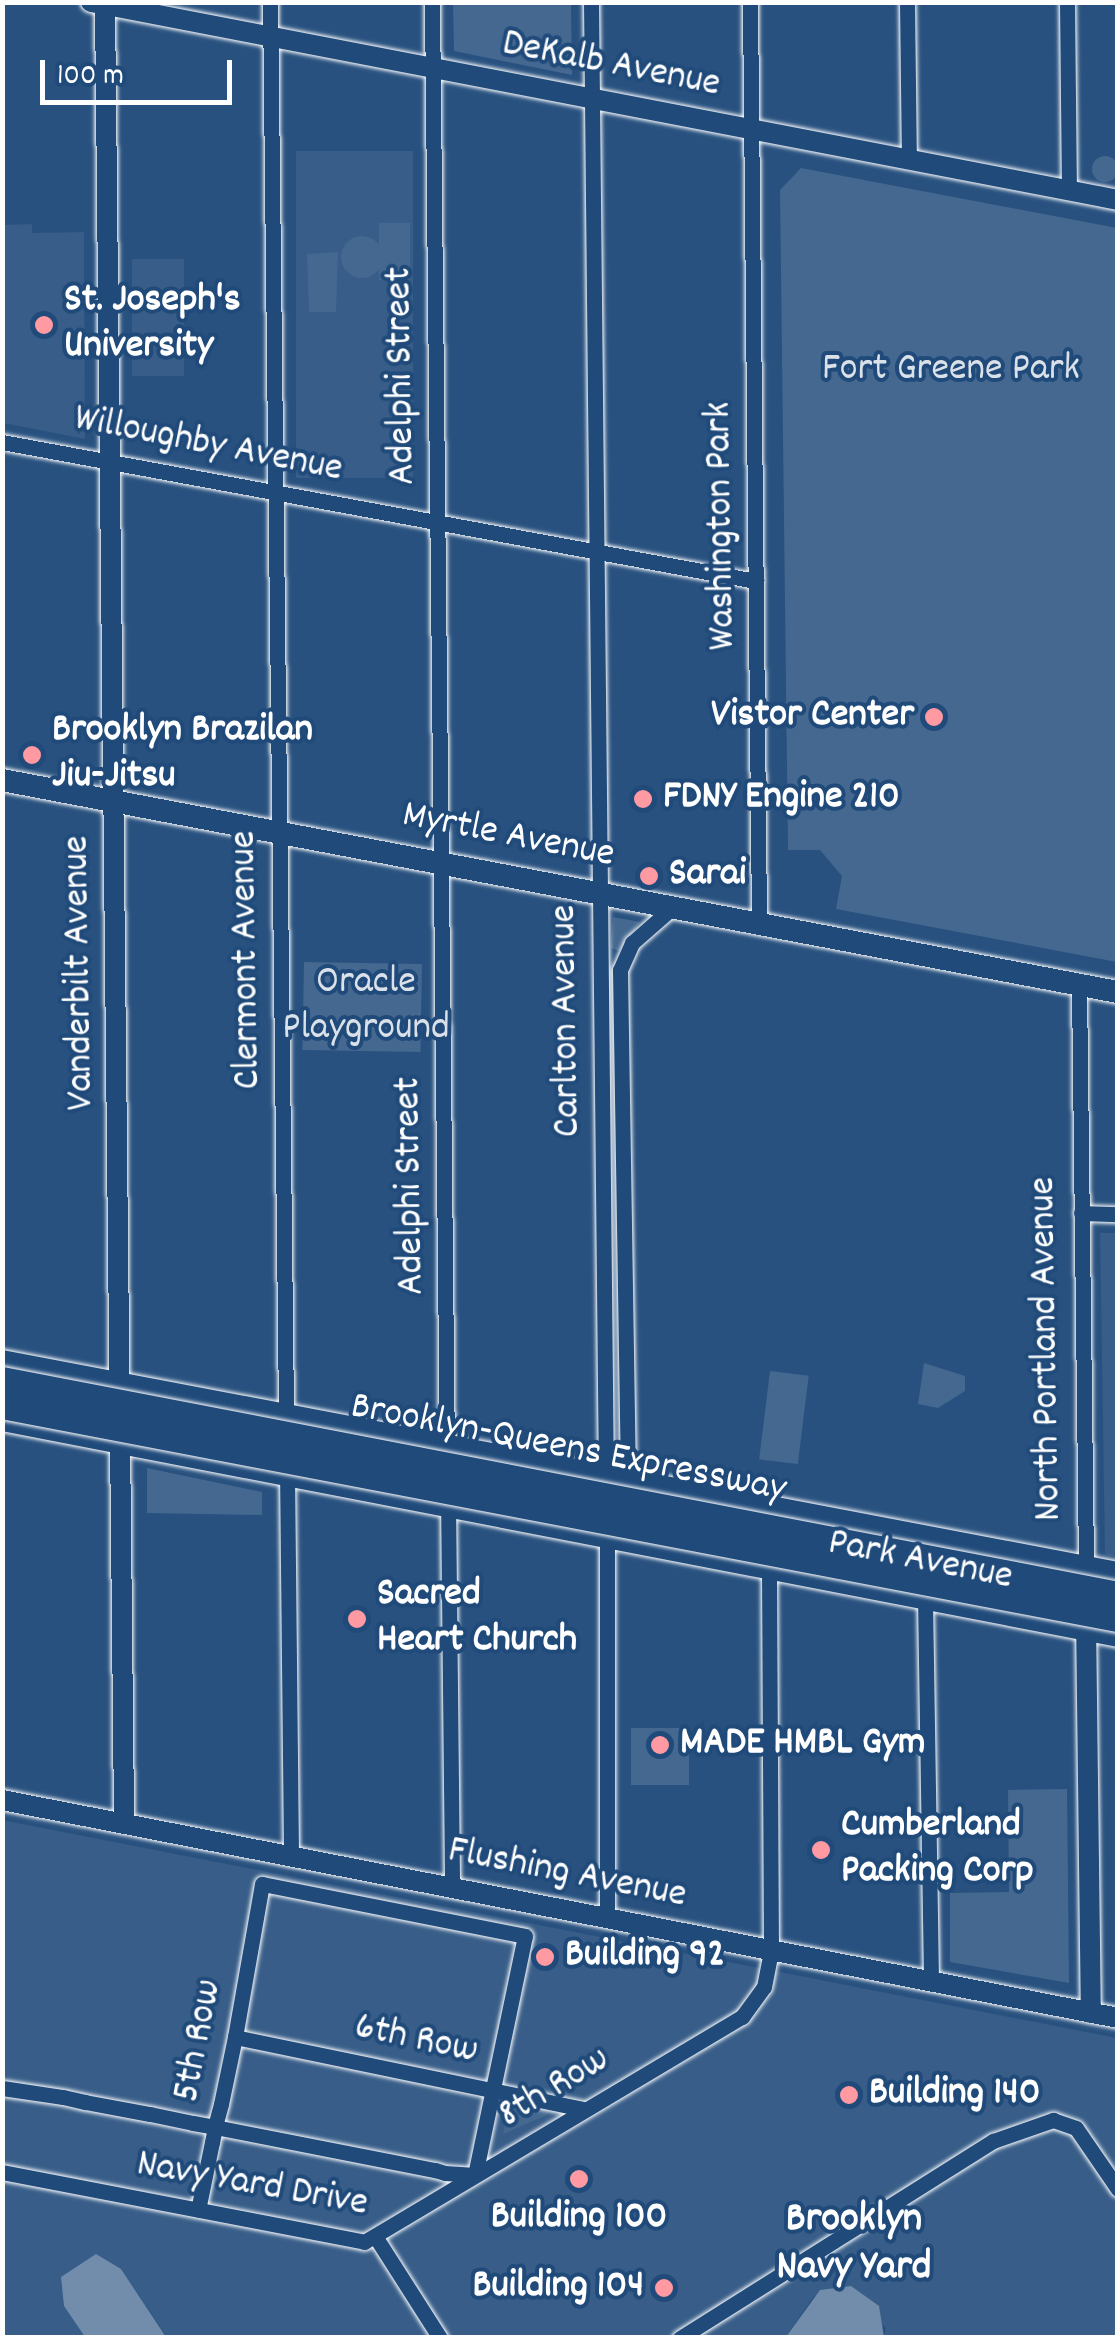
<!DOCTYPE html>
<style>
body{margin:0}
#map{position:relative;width:1120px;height:2340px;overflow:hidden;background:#28517f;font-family:Dekko,sans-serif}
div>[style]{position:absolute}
.built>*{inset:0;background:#375d88;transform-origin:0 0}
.green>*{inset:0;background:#446890;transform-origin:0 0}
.round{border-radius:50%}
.water>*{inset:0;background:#718dab}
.roads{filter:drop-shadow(0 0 2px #fff) drop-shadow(0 0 2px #fff)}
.minor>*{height:15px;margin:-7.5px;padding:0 7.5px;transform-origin:7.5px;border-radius:7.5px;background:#1f4a7a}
.secondary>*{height:20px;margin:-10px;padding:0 10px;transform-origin:10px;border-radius:10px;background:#1f4a7a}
.primary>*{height:22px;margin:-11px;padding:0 11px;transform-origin:11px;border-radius:11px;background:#1f4a7a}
.bridges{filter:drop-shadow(0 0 2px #fff) drop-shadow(0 0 2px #fff)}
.motorway-bridge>*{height:28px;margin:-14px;padding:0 14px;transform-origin:14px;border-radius:14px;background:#1f4a7a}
.dots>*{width:28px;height:28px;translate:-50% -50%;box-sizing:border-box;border:5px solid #1f4a7a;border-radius:50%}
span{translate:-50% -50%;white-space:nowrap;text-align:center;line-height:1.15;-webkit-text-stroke:8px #1f4a7a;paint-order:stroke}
.street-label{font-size:40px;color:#fff}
.poi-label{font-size:40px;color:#fff;font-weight:700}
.left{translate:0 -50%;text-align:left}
.right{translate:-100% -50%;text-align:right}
.park-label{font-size:40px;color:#dae1e9}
.neighbourhood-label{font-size:42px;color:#fff;font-weight:700}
.frame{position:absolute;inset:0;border:5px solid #fff;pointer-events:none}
.scale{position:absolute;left:40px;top:60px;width:192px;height:45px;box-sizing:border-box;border:5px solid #fff;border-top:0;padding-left:12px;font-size:30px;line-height:35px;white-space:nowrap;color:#fff;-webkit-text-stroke:8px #1f4a7a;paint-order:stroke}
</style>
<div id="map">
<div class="built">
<div style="left:296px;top:151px;width:117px;height:327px"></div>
<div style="clip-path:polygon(32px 224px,32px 233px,84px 232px,85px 439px,3px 423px,3px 225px)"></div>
<div style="left:132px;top:259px;width:52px;height:117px"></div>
<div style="clip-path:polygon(1100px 1233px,1117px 1233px,1117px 1557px,1105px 1555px)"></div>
<div style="clip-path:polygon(2px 1820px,1117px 2038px,1117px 2337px,884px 2337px,886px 2327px,814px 2296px,786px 2337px,167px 2337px,121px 2269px,64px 2306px,85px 2337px,3px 2337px)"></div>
</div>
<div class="green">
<div style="clip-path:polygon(453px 3px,571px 3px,572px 75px,454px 51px)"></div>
<div class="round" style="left:1092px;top:156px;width:26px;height:26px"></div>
<div style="clip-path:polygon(801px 168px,1117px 228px,1117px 962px,836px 909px,842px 876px,820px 850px,788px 850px,780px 190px)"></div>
<div style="left:410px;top:223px;width:57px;height:31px;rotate:90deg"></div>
<div class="round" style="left:341px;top:236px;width:42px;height:42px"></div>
<div style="clip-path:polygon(338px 252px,336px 312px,309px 312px,307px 254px)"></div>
<div style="clip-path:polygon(613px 917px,640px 922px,619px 951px,611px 948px)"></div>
<div style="left:304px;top:962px;width:118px;height:88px;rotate:1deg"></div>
<div style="clip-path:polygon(924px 1363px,965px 1376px,965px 1391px,938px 1408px,918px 1404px)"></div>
<div style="left:770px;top:1371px;width:39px;height:89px;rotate:7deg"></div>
<div style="clip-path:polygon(147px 1468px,262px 1492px,262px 1515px,147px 1513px)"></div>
<div style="left:631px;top:1728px;width:58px;height:57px"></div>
<div style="clip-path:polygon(1067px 1789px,1069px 1983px,950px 1962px,950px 1893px,1009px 1892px,1008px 1790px)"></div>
<div style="clip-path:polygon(509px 2103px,548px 2108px,547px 2115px,503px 2134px)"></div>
</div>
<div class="water">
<div style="clip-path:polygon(96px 2254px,121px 2269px,166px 2337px,85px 2337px,64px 2306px,61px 2277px)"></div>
<div style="clip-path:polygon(851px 2286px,879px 2306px,884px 2337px,786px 2337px,820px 2290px)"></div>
</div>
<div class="roads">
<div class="minor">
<div style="left:270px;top:2px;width:1420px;rotate:89.35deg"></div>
<div style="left:432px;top:2px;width:1452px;rotate:89.41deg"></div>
<div style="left:591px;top:2px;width:1481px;rotate:89.42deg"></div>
<div style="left:750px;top:2px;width:921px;rotate:89.44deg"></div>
<div style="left:907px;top:2px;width:158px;rotate:89.3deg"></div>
<div style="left:1067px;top:2px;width:189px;rotate:89.4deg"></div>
<div style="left:2px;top:442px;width:767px;rotate:10.45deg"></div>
<div style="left:1079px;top:985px;width:580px;rotate:89.31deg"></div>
<div style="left:1081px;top:1213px;width:37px;rotate:2deg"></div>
<div style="left:287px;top:1470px;width:386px;rotate:89.4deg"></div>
<div style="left:628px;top:1479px;width:509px;rotate:-90.9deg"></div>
<div style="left:620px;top:970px;width:30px;rotate:-66deg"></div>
<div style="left:632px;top:943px;width:55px;rotate:-41.3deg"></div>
<div style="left:448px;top:1497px;width:391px;rotate:89.4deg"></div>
<div style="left:607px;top:1531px;width:387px;rotate:90deg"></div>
<div style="left:925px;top:1598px;width:384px;rotate:89.1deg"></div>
<div style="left:235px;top:2037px;width:356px;rotate:11.7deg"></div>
<div style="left:2px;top:2088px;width:62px;rotate:8.4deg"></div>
<div style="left:63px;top:2097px;width:23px;rotate:13deg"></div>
<div style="left:85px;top:2102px;width:66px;rotate:10.5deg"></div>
<div style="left:150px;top:2114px;width:44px;rotate:11.8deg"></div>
<div style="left:193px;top:2123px;width:22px;rotate:10deg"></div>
<div style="left:215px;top:2127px;width:224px;rotate:11.1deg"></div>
<div style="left:435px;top:2170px;width:10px;rotate:17deg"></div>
<div style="left:445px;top:2173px;width:30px;rotate:4deg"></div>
<div style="left:475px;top:2175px;width:244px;rotate:-78.2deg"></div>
<div style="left:525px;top:1936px;width:268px;rotate:-168.8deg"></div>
<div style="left:262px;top:1884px;width:155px;rotate:100deg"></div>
<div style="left:235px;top:2037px;width:68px;rotate:101.8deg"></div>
<div style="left:221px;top:2104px;width:24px;rotate:105deg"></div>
<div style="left:215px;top:2127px;width:15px;rotate:101deg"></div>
<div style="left:212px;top:2142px;width:69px;rotate:101.6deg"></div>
<div style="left:2px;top:2172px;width:369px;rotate:10.9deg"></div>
<div style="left:364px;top:2242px;width:440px;rotate:-30.8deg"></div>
<div style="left:742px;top:2017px;width:37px;rotate:-54deg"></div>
<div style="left:764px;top:1987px;width:37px;rotate:-79deg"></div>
<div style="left:771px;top:1951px;width:392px;rotate:-90.3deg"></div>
<div style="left:375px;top:2236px;width:121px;rotate:57.5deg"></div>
<div style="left:680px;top:2338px;width:370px;rotate:-32.2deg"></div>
<div style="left:993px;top:2141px;width:64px;rotate:-19.3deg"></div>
<div style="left:1053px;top:2120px;width:24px;rotate:19deg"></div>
<div style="left:1076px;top:2128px;width:74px;rotate:55.5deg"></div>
</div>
<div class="secondary">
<div style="left:91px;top:2px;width:1046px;rotate:10.91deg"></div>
<div style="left:105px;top:2px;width:1821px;rotate:89.4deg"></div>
<div style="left:2px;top:1360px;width:1136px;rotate:10.76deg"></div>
<div style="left:2px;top:1421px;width:1137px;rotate:10.95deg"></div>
<div style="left:1086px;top:1617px;width:396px;rotate:89.3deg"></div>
<div style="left:2px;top:1800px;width:1137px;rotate:11.05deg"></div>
</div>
<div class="primary">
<div style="left:2px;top:780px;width:1136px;rotate:10.76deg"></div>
</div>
</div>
<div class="bridges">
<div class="motorway-bridge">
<div style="left:2px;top:1381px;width:1137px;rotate:10.9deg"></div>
<div style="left:2px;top:1405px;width:1136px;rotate:10.81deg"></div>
</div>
</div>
<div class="dots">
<div style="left:44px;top:325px;background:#ff9aa2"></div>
<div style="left:934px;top:717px;background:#ff9aa2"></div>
<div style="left:32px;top:755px;background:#ff9aa2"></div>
<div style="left:643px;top:799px;background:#ff9aa2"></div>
<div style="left:649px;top:876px;background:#ff9aa2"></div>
<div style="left:357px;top:1619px;background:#ff9aa2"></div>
<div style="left:660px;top:1745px;background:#ff9aa2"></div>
<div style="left:821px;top:1850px;background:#ff9aa2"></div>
<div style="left:545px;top:1957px;background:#ff9aa2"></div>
<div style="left:849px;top:2095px;background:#ff9aa2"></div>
<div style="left:579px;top:2179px;background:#ff9aa2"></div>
<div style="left:664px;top:2288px;background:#ff9aa2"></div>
</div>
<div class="street-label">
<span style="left:611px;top:66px;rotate:11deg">DeKalb Avenue</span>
<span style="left:403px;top:376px;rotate:-91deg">Adelphi Street</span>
<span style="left:208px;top:446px;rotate:11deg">Willoughby Avenue</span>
<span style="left:723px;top:526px;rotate:-91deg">Washington Park</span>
<span style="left:508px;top:837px;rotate:11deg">Myrtle Avenue</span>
<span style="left:248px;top:960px;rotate:-91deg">Clermont Avenue</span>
<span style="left:81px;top:973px;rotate:-91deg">Vanderbilt Avenue</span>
<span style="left:568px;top:1021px;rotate:-91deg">Carlton Avenue</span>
<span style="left:412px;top:1186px;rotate:-91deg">Adelphi Street</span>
<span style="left:1048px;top:1349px;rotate:-91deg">North Portland Avenue</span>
<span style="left:568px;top:1450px;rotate:11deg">Brooklyn-Queens Expressway</span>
<span style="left:920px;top:1562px;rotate:11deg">Park Avenue</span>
<span style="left:567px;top:1875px;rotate:11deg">Flushing Avenue</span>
<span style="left:200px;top:2041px;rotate:-79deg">5th Row</span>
<span style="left:416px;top:2041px;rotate:12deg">6th Row</span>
<span style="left:555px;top:2089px;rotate:-31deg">8th Row</span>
<span style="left:252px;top:2186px;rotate:10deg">Navy Yard Drive</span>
</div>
<div class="poi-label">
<span class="left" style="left:64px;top:325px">St. Joseph's<br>University</span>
<span class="right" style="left:914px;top:717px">Vistor Center</span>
<span class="left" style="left:52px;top:755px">Brooklyn Brazilan<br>Jiu-Jitsu</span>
<span class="left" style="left:663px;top:799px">FDNY Engine 210</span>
<span class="left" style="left:669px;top:876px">Sarai</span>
<span class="left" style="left:377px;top:1619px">Sacred<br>Heart Church</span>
<span class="left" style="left:680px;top:1745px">MADE HMBL Gym</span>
<span class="left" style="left:841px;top:1850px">Cumberland<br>Packing Corp</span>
<span class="left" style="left:565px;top:1957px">Building 92</span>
<span class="left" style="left:869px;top:2095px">Building 140</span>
<span style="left:579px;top:2219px">Building 100</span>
<span class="right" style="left:644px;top:2288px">Building 104</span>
</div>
<div class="park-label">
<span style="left:951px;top:371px">Fort Greene Park</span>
<span style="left:366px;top:1007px">Oracle<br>Playground</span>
</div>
<div class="neighbourhood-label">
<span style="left:854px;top:2245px">Brooklyn<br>Navy Yard</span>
</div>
<div class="frame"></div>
<div class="scale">100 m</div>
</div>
